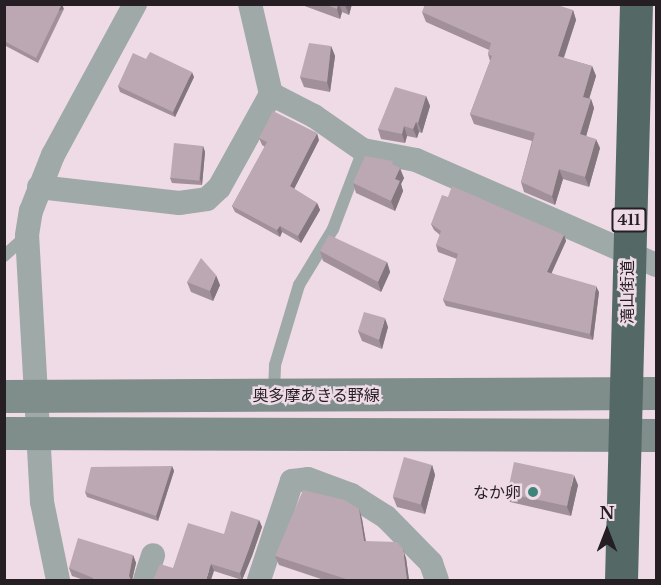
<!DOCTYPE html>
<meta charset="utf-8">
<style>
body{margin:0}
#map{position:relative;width:661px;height:585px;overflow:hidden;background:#eedbe5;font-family:"Libre Baskerville","Noto Sans JP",serif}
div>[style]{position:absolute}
.lane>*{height:12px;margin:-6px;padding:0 6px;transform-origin:6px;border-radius:6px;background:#9fa9a7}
.street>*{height:24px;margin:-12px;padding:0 12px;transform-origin:12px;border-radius:12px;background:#9fa9a7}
.secondary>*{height:33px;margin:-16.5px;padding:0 16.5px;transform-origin:16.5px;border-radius:16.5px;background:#7f8d8b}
.highway>*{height:33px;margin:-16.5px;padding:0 16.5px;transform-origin:16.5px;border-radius:16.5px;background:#546965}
.wall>*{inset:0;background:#a19099}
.shaded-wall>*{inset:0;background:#83767d;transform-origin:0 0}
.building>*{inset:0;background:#bba8b2;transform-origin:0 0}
.dots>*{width:16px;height:16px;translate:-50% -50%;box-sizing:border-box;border:3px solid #eedbe5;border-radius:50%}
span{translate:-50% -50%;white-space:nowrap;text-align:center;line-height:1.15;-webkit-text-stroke:5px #eedbe5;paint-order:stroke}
.shield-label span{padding:2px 4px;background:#eedbe5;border:2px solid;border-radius:4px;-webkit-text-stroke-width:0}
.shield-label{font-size:15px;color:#251e22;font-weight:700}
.street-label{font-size:16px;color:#251e22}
.poi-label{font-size:16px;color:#251e22}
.right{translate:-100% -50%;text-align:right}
.frame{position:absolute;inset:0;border:6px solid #251e22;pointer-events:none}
.north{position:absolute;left:577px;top:501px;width:60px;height:60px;-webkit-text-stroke:4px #eedbe5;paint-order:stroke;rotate:0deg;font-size:16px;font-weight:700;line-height:24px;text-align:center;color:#251e22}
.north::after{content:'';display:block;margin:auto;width:21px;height:27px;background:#251e22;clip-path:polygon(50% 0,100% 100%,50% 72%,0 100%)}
</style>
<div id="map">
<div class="lane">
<div style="left:4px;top:256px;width:31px;rotate:-42deg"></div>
<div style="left:274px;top:394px;width:29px;rotate:-88deg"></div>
<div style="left:275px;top:365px;width:84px;rotate:-73.3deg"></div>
<div style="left:299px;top:285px;width:66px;rotate:-58.7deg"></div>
<div style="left:333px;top:229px;width:85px;rotate:-69.2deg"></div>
</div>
<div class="street">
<div style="left:271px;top:94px;width:48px;rotate:27.1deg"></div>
<div style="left:314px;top:116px;width:60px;rotate:34.8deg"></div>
<div style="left:363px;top:150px;width:54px;rotate:10.7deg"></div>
<div style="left:416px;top:160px;width:262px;rotate:23.6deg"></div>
<div style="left:39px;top:187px;width:141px;rotate:6.5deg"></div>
<div style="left:179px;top:203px;width:28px;rotate:-8deg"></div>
<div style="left:207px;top:199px;width:16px;rotate:-43deg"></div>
<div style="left:219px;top:188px;width:107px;rotate:-61deg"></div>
<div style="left:271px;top:94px;width:92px;rotate:-103.1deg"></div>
<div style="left:58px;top:580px;width:80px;rotate:-101.6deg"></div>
<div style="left:42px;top:502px;width:267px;rotate:-93.2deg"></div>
<div style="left:27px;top:235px;width:24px;rotate:-81deg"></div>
<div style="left:31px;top:211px;width:60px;rotate:-68.6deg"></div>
<div style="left:53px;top:155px;width:172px;rotate:-61.5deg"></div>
<div style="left:145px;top:580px;width:26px;rotate:-72deg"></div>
<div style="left:259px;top:580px;width:104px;rotate:-71.6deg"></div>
<div style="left:292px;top:481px;width:16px;rotate:-7deg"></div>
<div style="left:308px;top:479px;width:46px;rotate:20.4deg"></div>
<div style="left:351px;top:495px;width:41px;rotate:32.2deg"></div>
<div style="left:386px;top:517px;width:64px;rotate:45.6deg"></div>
<div style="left:431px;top:563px;width:18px;rotate:71deg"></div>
</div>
<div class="secondary">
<div style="left:4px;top:396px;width:652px;rotate:-0.26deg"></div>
<div style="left:4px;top:433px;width:652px;rotate:0.18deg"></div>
</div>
<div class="highway">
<div style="left:621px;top:580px;width:576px;rotate:-88.51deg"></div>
</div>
<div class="wall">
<div style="clip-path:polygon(4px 4px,64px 9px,38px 63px,4px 45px)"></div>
<div style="clip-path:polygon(299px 4px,352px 4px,349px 15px,342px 12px,340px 19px)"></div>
<div style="clip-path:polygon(573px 10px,576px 20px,564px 58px,592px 66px,596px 76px,589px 98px,591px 99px,594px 108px,586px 136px,600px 148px,589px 187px,563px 179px,555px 205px,524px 192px,521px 182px,532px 141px,474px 124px,470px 114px,490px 61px,488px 54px,489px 50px,426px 22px,422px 12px)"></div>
<div style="clip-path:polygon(331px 46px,335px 56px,330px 92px,304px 87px,300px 77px)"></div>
<div style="clip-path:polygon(146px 59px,194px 77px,175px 117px,120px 92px,118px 86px)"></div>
<div style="clip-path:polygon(426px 96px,430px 106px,422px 133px,419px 132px,417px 138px,407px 136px,405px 143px,381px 139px,378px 129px)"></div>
<div style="clip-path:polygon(259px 138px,319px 140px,294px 189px,317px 203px,320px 210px,301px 243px,282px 232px,280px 237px,235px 212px,232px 206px,265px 147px,262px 145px)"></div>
<div style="clip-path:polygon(203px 146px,205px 152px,202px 185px,172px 183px,170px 178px)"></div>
<div style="clip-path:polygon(395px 166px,404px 178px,401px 184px,403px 191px,395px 211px,356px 193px,353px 183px)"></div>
<div style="clip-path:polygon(431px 224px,564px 235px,566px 241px,551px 273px,599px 292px,593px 340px,446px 306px,443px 300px,457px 259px,438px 252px,436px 245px,440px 235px,434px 230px)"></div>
<div style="clip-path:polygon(320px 251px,387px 262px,390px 272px,381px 292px,323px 261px)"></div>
<div style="clip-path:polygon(187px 282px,220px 285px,213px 301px,191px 292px)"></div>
<div style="clip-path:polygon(388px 327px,382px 349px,362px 341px,358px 331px)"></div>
<div style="clip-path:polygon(432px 465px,435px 475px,425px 514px,397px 507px,393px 497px)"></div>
<div style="clip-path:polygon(172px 466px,174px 471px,158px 521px,87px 497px,85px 492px)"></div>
<div style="clip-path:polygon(578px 485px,571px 516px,510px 502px,507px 493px)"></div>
<div style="clip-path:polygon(359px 509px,362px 519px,366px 541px,406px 558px,409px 580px,324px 580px,279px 565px,275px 556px)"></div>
<div style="clip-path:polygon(259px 520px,262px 527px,252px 556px,242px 580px,214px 571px,173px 568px,224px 534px)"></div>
<div style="clip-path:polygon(133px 555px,136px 563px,132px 580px,84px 580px,72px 576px,69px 568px)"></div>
</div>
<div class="shaded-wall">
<div style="left:62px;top:4px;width:5px;height:60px;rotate:68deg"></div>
<div style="clip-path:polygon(338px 4px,339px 4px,342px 12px,340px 19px,337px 9px)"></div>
<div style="clip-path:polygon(352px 4px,349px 15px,345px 5px)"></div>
<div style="clip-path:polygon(573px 10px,576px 20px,561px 65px,558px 56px)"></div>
<div style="clip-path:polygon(331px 46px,335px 56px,330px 92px,327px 82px)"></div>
<div style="clip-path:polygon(592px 66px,596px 76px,587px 106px,583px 97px)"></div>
<div style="clip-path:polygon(192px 72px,194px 77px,175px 117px,173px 112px)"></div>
<div style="clip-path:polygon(426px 96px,430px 106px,422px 133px,418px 123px)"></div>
<div style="clip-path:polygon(591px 99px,594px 108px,584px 144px,580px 134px)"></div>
<div style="clip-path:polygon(416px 122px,419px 132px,417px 138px,413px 129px)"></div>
<div style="clip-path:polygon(404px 126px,407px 136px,405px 143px,402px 134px)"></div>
<div style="clip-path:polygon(317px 133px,319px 140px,292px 193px,290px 186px)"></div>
<div style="clip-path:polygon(596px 139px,600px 148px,589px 187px,585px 177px)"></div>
<div style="clip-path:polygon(203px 146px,205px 152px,202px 185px,200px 179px)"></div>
<div style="clip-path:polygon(400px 168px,404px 178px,401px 184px,403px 191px,395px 211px,391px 201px,395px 179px)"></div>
<div style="clip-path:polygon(559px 169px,563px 179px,555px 205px,552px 196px)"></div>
<div style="clip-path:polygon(317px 203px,320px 210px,301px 243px,298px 236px)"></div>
<div style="clip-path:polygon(280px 226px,282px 232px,280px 237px,277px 230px)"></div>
<div style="clip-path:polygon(564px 235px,566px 241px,549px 279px,547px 272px)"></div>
<div style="clip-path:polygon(387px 262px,390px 272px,381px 292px,378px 282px)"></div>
<div style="clip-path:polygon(216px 275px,220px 285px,213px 301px,210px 291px)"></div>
<div style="clip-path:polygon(596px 286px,599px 292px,593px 340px,590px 334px)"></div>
<div style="clip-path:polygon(385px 318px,388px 327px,382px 349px,379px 340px)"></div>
<div style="clip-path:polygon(432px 465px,435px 475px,425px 514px,421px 504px)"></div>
<div style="clip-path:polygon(172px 466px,174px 471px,158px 521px,156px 516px)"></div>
<div style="clip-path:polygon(574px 475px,578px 485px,571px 516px,567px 507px)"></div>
<div style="clip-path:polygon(359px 509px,362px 519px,367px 551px,364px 541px)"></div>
<div style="clip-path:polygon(259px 520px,262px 527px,252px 556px,242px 580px,240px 573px)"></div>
<div style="clip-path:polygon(403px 549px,406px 558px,409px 580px,407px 580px)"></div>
<div style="clip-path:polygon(133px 555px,136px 563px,132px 580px,130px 580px,129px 576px)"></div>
<div style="clip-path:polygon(211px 564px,214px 571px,211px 580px,206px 580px)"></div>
</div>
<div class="building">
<div style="clip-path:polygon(4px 4px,62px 4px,36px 58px,4px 41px)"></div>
<div style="clip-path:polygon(324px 4px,338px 4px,337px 9px)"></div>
<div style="clip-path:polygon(425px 4px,554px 4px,573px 10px,558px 56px,592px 66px,583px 97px,591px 99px,580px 134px,596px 139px,585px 177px,559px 169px,552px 196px,521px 182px,535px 133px,470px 114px,492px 56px,488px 54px,491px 43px,422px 12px)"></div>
<div style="clip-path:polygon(309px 43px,331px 46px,327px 82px,300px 77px)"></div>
<div style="clip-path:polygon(150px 52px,192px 72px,173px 112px,118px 86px,133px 53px,146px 59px)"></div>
<div style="clip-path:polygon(395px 87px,426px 96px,418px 123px,416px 122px,413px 129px,404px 126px,402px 134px,378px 129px)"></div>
<div style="clip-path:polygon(273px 111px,317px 133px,290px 186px,317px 203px,298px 236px,280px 226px,277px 230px,232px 206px,267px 142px,259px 138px)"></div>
<div style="left:174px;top:143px;width:29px;height:35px;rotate:6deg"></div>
<div style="clip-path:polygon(365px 156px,393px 161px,392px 164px,400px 168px,395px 179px,400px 181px,391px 201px,353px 183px)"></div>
<div style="clip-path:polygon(452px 186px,564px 235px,547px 272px,596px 286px,590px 334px,443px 300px,458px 254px,436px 245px,441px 231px,431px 224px,442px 195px,448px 197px)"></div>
<div style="clip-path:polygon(329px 235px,387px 262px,378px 282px,320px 251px)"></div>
<div style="clip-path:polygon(201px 258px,216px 275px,210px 291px,187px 282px)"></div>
<div style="clip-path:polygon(364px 312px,385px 318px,379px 340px,358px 331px)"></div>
<div style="left:404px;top:457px;width:29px;height:41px;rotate:16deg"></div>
<div style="left:514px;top:462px;width:61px;height:32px;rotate:12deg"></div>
<div style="clip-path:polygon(172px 466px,156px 516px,85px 492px,91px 467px)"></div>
<div style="clip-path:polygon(303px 490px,345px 500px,359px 509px,364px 541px,397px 542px,403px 549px,407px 580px,349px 580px,275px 556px)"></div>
<div style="clip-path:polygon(231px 511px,259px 520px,249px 549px,240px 573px,211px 564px,206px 580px,153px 580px,160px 564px,173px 568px,188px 523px,224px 534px)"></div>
<div style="clip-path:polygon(78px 538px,133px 555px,129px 576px,131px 580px,93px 580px,93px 578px,69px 568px)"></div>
</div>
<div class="dots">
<div style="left:533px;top:492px;background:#3e847b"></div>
</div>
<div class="shield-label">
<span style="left:629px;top:220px">411</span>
</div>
<div class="street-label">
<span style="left:627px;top:292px;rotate:-90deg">滝山街道</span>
<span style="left:316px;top:395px">奥多摩あきる野線</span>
</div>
<div class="poi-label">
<span class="right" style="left:521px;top:492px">なか卵</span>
</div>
<div class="frame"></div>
<div class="north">N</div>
</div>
